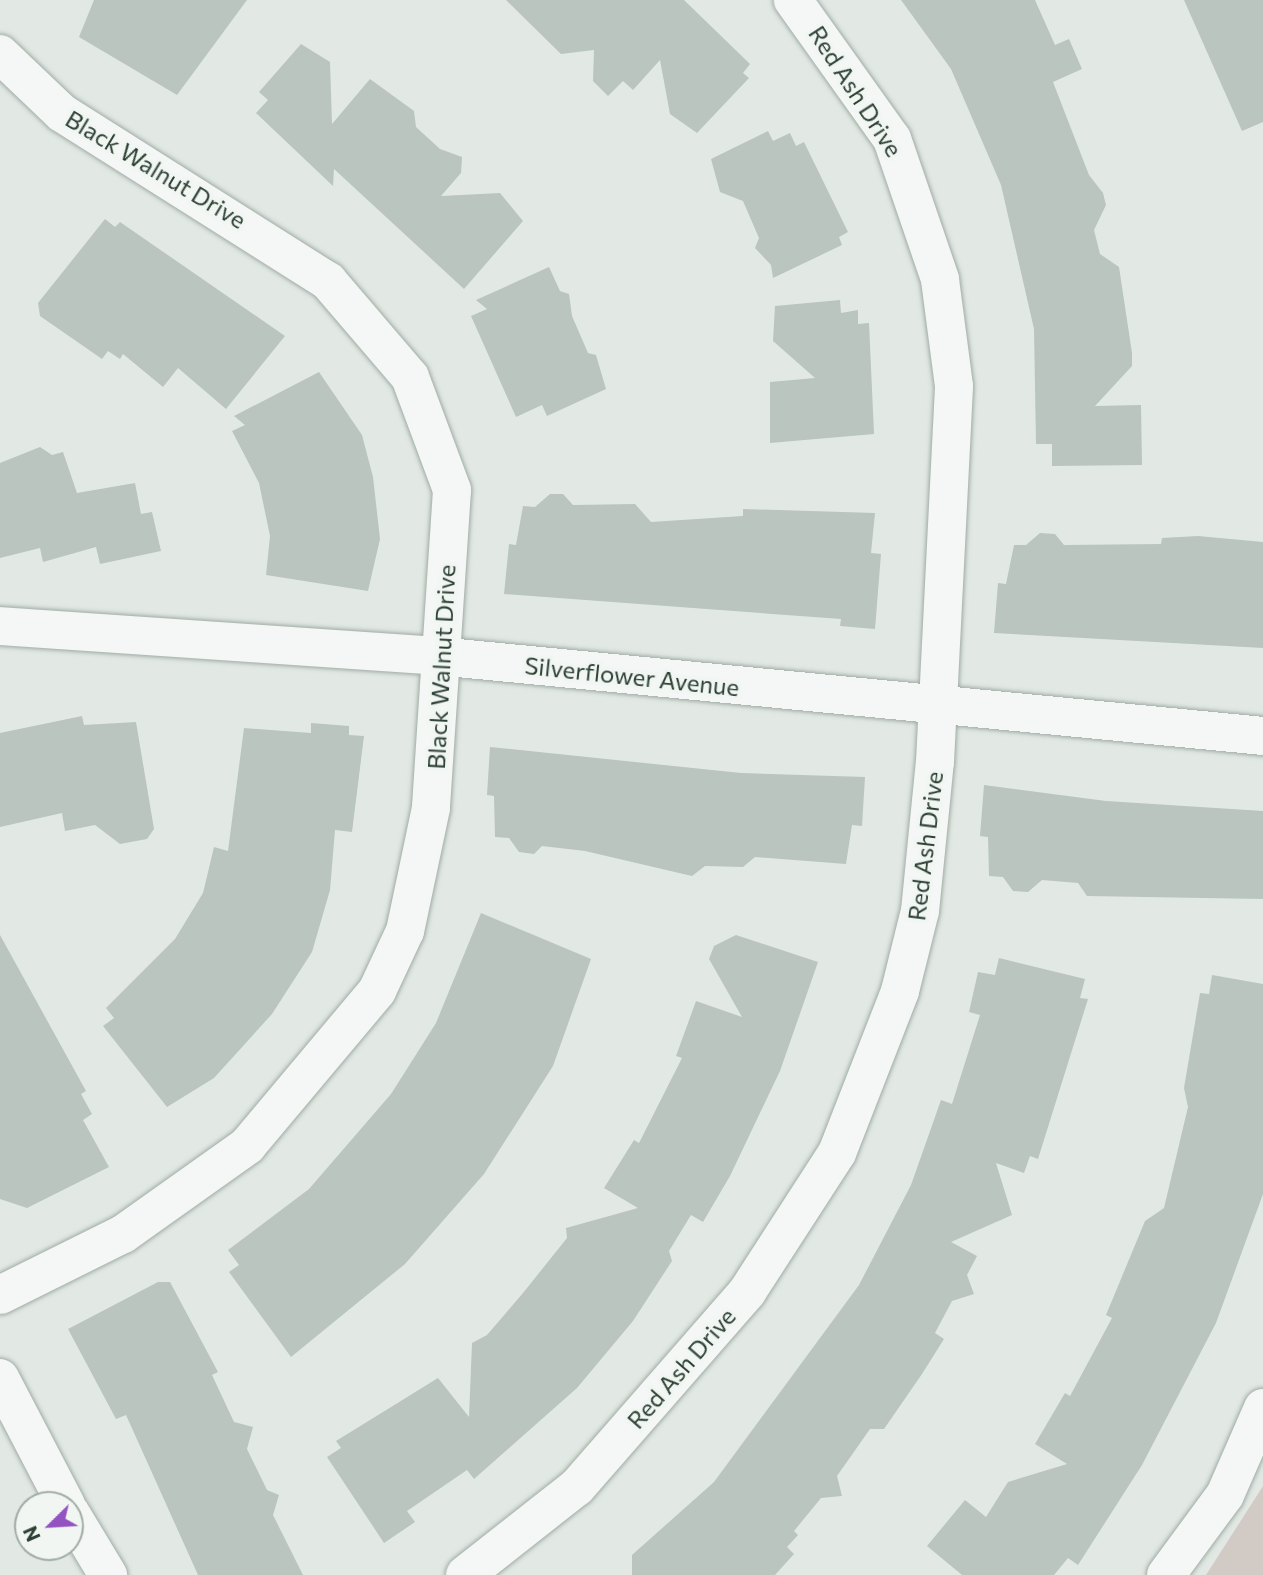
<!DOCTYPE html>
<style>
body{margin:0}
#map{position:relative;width:1263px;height:1575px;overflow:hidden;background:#e2e9e4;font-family:Commissioner,sans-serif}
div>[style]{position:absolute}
.green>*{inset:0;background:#d2cac4}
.building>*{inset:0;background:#b9c5be}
.roads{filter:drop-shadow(0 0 2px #a0aca4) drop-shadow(0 0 2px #a0aca4)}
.street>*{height:38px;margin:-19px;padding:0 19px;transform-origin:19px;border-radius:19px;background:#f4f7f5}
span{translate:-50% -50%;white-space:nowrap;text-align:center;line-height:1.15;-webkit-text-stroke:7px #f1f6f3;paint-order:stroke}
.street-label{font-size:24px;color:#2c3f33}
.north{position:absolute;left:14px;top:1491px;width:70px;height:70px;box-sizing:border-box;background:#f1f6f3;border:2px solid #a2ada6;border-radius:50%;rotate:246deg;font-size:19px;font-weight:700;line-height:28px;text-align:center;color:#2c3f33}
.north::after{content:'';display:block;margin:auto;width:24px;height:32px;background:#9354c0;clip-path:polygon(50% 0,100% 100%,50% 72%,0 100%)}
</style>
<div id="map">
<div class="green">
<div style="clip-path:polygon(1263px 1486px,1263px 1575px,1206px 1575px)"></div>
</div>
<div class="building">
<div style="clip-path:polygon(94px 0,247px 0,177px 95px,79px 37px)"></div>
<div style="clip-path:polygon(506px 0,684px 0,750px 64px,743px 73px,749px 78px,697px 133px,670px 114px,660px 60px,633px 90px,623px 81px,608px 96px,593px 81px,594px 50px,561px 54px)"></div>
<div style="clip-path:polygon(901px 0,1035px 0,1055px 45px,1069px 39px,1082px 69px,1053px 82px,1089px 175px,1103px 193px,1106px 205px,1094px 230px,1100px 254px,1119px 267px,1132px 353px,1132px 366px,1095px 406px,1141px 405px,1142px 465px,1052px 466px,1052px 444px,1036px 444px,1034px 329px,1001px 185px,951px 69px)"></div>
<div style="clip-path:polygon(1184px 0,1263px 0,1263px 122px,1242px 131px)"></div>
<div style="clip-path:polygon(301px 44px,330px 62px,332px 124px,370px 79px,414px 111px,416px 127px,440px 149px,462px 157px,461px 173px,441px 196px,500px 193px,523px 221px,464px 289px,334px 169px,333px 186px,256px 113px,268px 100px,259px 92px)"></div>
<div style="clip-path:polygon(768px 131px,773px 141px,790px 133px,796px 146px,804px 142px,848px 232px,839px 237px,842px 245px,773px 278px,771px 265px,755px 248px,759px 238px,743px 201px,720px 192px,711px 159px)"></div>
<div style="clip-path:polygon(105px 219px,115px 227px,120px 222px,285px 336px,226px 409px,178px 368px,163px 387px,123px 354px,120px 359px,108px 351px,102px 359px,40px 316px,38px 303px)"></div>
<div style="clip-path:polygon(549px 267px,560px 291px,569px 294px,572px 316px,588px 353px,596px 355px,606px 389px,547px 416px,542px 405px,516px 417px,471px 316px,487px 309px,476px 300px)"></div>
<div style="clip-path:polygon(840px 300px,841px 313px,858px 310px,858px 324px,869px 323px,874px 434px,770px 443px,770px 382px,815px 378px,773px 341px,775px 306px)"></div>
<div style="clip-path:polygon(319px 372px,362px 435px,373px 477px,380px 539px,368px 591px,266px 575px,270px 536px,259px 483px,232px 431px,245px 425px,234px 416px)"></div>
<div style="clip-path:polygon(40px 447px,52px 455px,63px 452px,77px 493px,135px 483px,141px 514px,152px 512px,161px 551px,100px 564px,96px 547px,43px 562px,40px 548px,0 558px,0 463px)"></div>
<div style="clip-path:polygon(550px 494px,563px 494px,573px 505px,635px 504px,651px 522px,743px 516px,743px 509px,875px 513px,871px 553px,881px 554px,875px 629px,840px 626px,841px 619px,504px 594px,509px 544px,516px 545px,523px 506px,535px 507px)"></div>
<div style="clip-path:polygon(1040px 533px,1055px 534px,1064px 545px,1161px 544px,1162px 538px,1198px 536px,1263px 542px,1263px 648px,994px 633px,998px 583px,1006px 584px,1014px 545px,1026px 545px)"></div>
<div style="clip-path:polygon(82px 716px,84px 725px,136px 722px,154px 829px,147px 839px,120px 844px,95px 825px,65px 831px,62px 813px,0 827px,0 733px)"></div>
<div style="clip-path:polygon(311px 723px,349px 726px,349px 735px,364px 736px,352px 832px,335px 830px,330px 890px,312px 952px,272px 1014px,214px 1078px,167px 1107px,103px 1026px,114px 1018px,106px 1008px,175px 939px,203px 893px,214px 847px,228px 851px,244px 728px,311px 733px)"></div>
<div style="clip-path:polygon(490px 747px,741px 773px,865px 777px,862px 826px,852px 825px,846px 864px,755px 857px,743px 867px,705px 866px,692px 876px,585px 851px,542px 846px,534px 854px,519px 852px,509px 838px,495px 837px,494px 796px,487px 795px)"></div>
<div style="clip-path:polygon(984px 785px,1106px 801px,1263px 811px,1263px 899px,1087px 896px,1078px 883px,1042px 880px,1028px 892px,1013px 891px,1003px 877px,989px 876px,988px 837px,980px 836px)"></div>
<div style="clip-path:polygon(481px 913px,591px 959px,553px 1066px,484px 1174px,405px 1264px,291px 1357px,229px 1272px,239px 1265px,228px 1250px,309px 1189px,391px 1094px,436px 1023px)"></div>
<div style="clip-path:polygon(0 935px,86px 1091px,81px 1094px,92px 1114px,83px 1120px,109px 1167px,27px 1208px,0 1199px)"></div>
<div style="clip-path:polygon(736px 935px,818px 962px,780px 1071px,730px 1176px,703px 1222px,691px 1215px,669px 1251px,672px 1261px,633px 1321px,577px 1388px,474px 1479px,467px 1470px,407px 1511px,415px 1522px,384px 1543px,327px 1457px,341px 1448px,336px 1441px,438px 1378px,469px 1417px,472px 1343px,487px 1335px,523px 1293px,567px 1238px,566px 1228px,638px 1208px,604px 1188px,634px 1140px,639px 1143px,682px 1058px,676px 1056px,696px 1001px,742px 1017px,709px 959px,714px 946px)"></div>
<div style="clip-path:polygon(999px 958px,1085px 979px,1080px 998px,1088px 999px,1038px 1159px,1030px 1156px,1024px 1173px,996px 1163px,1012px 1215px,951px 1242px,977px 1256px,967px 1275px,974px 1294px,952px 1301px,935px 1333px,944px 1339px,922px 1374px,884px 1429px,870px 1429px,837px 1476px,842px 1496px,821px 1498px,794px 1531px,798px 1535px,787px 1547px,794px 1554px,775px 1575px,632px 1575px,632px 1555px,714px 1482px,859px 1285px,911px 1185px,941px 1100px,952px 1104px,980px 1015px,969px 1012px,978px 972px,995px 975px)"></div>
<div style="clip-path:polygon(1212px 975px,1263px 984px,1263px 1194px,1216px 1323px,1142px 1465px,1078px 1565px,1068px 1558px,1054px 1575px,962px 1575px,927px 1546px,965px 1500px,986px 1517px,1008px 1482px,1067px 1464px,1035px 1444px,1065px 1393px,1070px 1396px,1112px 1318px,1106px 1315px,1145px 1221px,1164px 1208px,1188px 1107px,1184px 1088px,1200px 993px,1209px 994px)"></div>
<div style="clip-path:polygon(158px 1282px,170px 1282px,218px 1372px,212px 1375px,234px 1422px,253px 1427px,247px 1449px,267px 1490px,279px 1495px,273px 1515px,303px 1575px,198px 1575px,126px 1415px,116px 1419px,68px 1329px)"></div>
</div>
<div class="roads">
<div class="street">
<div style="left:0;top:54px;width:86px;rotate:43.6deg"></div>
<div style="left:62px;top:113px;width:315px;rotate:32.3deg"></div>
<div style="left:328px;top:281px;width:126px;rotate:49.5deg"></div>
<div style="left:410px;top:377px;width:121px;rotate:69.6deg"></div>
<div style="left:452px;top:490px;width:319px;rotate:93.8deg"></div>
<div style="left:431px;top:808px;width:126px;rotate:101.9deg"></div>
<div style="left:405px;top:931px;width:66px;rotate:115deg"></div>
<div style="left:377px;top:991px;width:202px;rotate:130deg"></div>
<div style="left:247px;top:1146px;width:152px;rotate:144.6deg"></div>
<div style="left:123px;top:1234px;width:137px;rotate:153.6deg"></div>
<div style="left:0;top:626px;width:438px;rotate:3.9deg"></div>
<div style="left:437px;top:656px;width:830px;rotate:5.53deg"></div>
<div style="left:0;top:1378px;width:143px;rotate:62.5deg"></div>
<div style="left:70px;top:1512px;width:74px;rotate:58.9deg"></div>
<div style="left:465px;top:1575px;width:142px;rotate:-38.2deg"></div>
<div style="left:577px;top:1487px;width:259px;rotate:-48.9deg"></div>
<div style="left:747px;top:1292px;width:166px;rotate:-57.1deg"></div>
<div style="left:837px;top:1153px;width:174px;rotate:-68.7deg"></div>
<div style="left:900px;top:991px;width:82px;rotate:-76deg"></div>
<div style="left:920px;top:911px;width:150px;rotate:-84.3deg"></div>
<div style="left:935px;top:762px;width:376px;rotate:-87.1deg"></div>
<div style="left:954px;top:386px;width:108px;rotate:-97.5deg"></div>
<div style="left:940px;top:279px;width:148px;rotate:-108.9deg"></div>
<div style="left:892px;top:139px;width:171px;rotate:-125.5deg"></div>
<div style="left:1166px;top:1575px;width:99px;rotate:-53.6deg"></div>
<div style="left:1225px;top:1495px;width:95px;rotate:-66.4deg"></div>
</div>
</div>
<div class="street-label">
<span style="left:856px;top:91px;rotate:57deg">Red Ash Drive</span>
<span style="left:156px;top:169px;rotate:31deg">Black Walnut Drive</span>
<span style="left:441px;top:667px;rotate:-87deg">Black Walnut Drive</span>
<span style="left:632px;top:676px;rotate:6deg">Silverflower Avenue</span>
<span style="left:925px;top:846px;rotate:-83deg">Red Ash Drive</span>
<span style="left:681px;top:1368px;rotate:-49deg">Red Ash Drive</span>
</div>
<div class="north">N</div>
</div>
